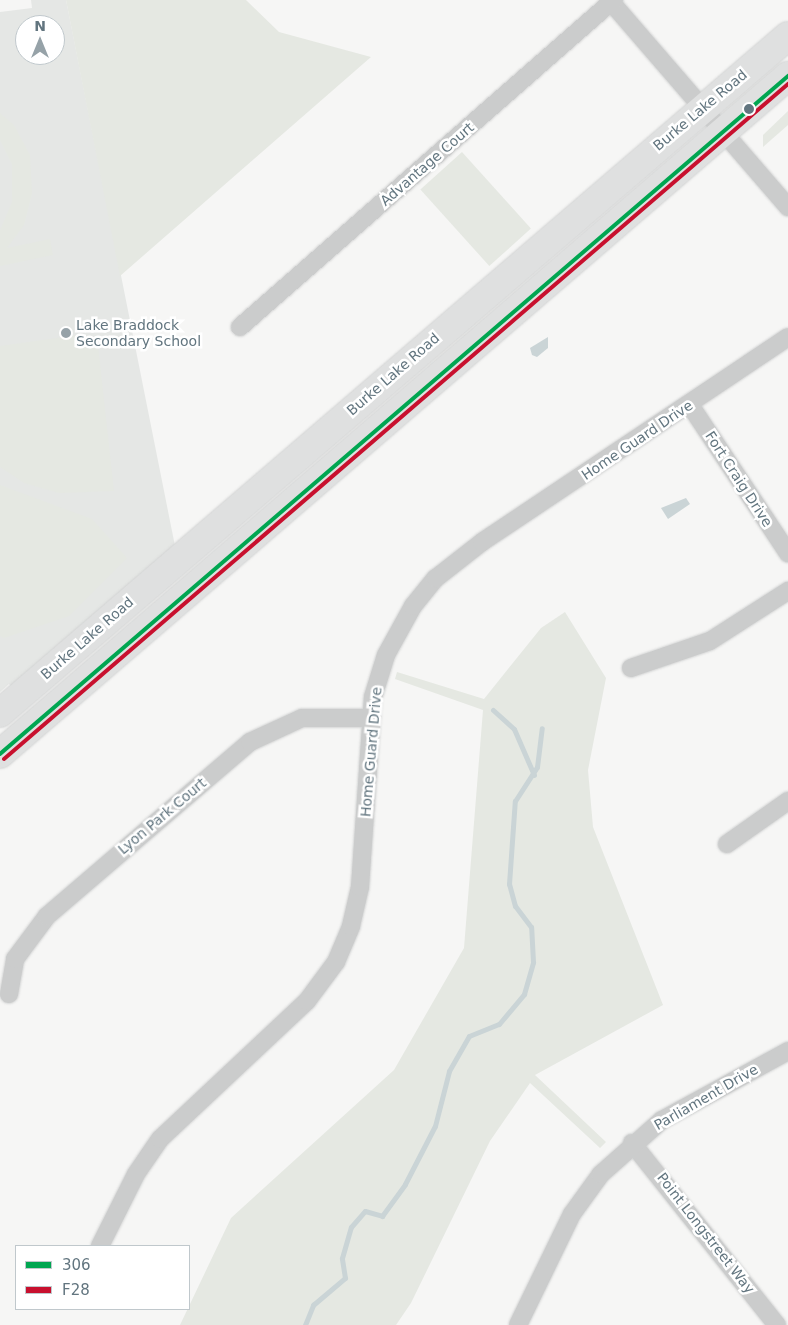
<!DOCTYPE html>
<style>
body{margin:0}
#map{position:relative;width:788px;height:1325px;overflow:hidden;background:#f6f6f5;font-family:"DejaVu Sans",sans-serif}
div>[style]{position:absolute}
.built>*{inset:0;background:#e5e7e5}
.green>*{inset:0;background:#e5e8e2;transform-origin:0 0}
.water>*{inset:0;background:#cad4d6}
.stream>*{height:5px;margin:-2.5px;padding:0 2.5px;transform-origin:2.5px;border-radius:2.5px;background:#cad4d6}
.roads{filter:drop-shadow(0 0 1px #d2d3d3) drop-shadow(0 0 1px #d2d3d3)}
.minor>*{height:18px;margin:-9px;padding:0 9px;transform-origin:9px;border-radius:9px;background:#cbcccc}
.primary>*{height:28px;margin:-14px;padding:0 14px;transform-origin:14px;border-radius:14px;background:#dfe0e0}
.bus-1>*{height:4px;margin:-2px;padding:0 2px;transform-origin:2px;border-radius:2px;background:#00a651}
.bus-2>*{height:4px;margin:-2px;padding:0 2px;transform-origin:2px;border-radius:2px;background:#c8102e}
.dots>*{width:14px;height:14px;translate:-50% -50%;box-sizing:border-box;border:2px solid #fff;border-radius:50%}
span{translate:-50% -50%;white-space:nowrap;text-align:center;line-height:1.15;-webkit-text-stroke:5px #fff;paint-order:stroke}
.street-label{font-size:14px;color:#62757f}
.poi-label{font-size:14px;color:#62757f}
.left{translate:0 -50%;text-align:left}
.legend{position:absolute;left:15px;top:1245px;width:175px;height:65px;box-sizing:border-box;background:#fff;border:1px solid #c0c8cc;margin:0;padding:6px 9px;list-style:none;font-size:15px;color:#62757f}
.legend li{display:flex;align-items:center;gap:10px;height:25px}
.legend b{width:25px;border:1px solid #c0c8cc}
.north{position:absolute;left:15px;top:15px;width:50px;height:50px;box-sizing:border-box;background:#fff;border:1px solid #c0c8cc;border-radius:50%;rotate:0deg;font-size:14px;font-weight:700;line-height:20px;text-align:center;color:#62757f}
.north::after{content:'';display:block;margin:auto;width:18px;height:22px;background:#96a2a8;clip-path:polygon(50% 0,100% 100%,50% 72%,0 100%)}
</style>
<div id="map">
<div class="built">
<div style="clip-path:polygon(evenodd,31px 0,66px 0,177px 556px,18px 694px,9px 684px,0 692px,0 12px,32px 8px,31px 0,25px 25px,55px 25px,55px 55px,25px 55px,25px 25px)"></div>
</div>
<div class="green">
<div style="clip-path:polygon(66px 0,246px 0,279px 32px,371px 57px,120px 276px)"></div>
<div style="clip-path:polygon(788px 111px,788px 125px,763px 147px,763px 135px)"></div>
<div style="clip-path:polygon(0 113px,14px 125px,30px 155px,32px 193px,24px 225px,7px 248px,50px 239px,53px 255px,0 266px,0 230px,12px 202px,12px 164px,0 140px)"></div>
<div style="left:462px;top:152px;width:103px;height:56px;rotate:48deg"></div>
<div style="clip-path:polygon(78px 335px,98px 345px,114px 491px,59px 493px,24px 483px,0 467px,0 346px)"></div>
<div style="clip-path:polygon(0 485px,92px 519px,127px 558px,69px 616px,4px 638px,0 636px)"></div>
<div style="clip-path:polygon(565px 612px,606px 678px,588px 770px,593px 827px,663px 1005px,535px 1075px,606px 1142px,600px 1148px,530px 1083px,490px 1141px,411px 1303px,396px 1325px,180px 1325px,231px 1218px,394px 1070px,464px 948px,483px 710px,395px 679px,397px 672px,484px 699px,541px 628px)"></div>
</div>
<div class="water">
<div style="clip-path:polygon(548px 337px,548px 348px,537px 357px,532px 355px,530px 348px)"></div>
<div style="clip-path:polygon(686px 498px,690px 504px,668px 519px,661px 508px)"></div>
</div>
<div class="stream">
<div style="left:493px;top:710px;width:28px;rotate:42deg"></div>
<div style="left:514px;top:729px;width:50px;rotate:66.5deg"></div>
<div style="left:305px;top:1325px;width:22px;rotate:-68deg"></div>
<div style="left:313px;top:1305px;width:42px;rotate:-40.2deg"></div>
<div style="left:345px;top:1278px;width:20px;rotate:-99deg"></div>
<div style="left:342px;top:1258px;width:32px;rotate:-74deg"></div>
<div style="left:351px;top:1227px;width:21px;rotate:-49deg"></div>
<div style="left:365px;top:1211px;width:18px;rotate:16deg"></div>
<div style="left:382px;top:1216px;width:39px;rotate:-54deg"></div>
<div style="left:405px;top:1184px;width:65px;rotate:-62.7deg"></div>
<div style="left:435px;top:1126px;width:57px;rotate:-75.7deg"></div>
<div style="left:449px;top:1071px;width:40px;rotate:-60.3deg"></div>
<div style="left:469px;top:1036px;width:32px;rotate:-22deg"></div>
<div style="left:499px;top:1024px;width:39px;rotate:-50deg"></div>
<div style="left:524px;top:994px;width:33px;rotate:-74deg"></div>
<div style="left:533px;top:962px;width:35px;rotate:-93deg"></div>
<div style="left:531px;top:927px;width:26px;rotate:-127deg"></div>
<div style="left:515px;top:906px;width:23px;rotate:-105deg"></div>
<div style="left:509px;top:884px;width:57px;rotate:-86deg"></div>
<div style="left:513px;top:827px;width:26px;rotate:-86deg"></div>
<div style="left:515px;top:801px;width:40px;rotate:-57.1deg"></div>
<div style="left:537px;top:767px;width:39px;rotate:-83deg"></div>
</div>
<div class="roads">
<div class="minor">
<div style="left:611px;top:2px;width:271px;rotate:49.2deg"></div>
<div style="left:240px;top:327px;width:497px;rotate:-41.2deg"></div>
<div style="left:690px;top:405px;width:178px;rotate:56.5deg"></div>
<div style="left:631px;top:668px;width:83px;rotate:-18.9deg"></div>
<div style="left:710px;top:641px;width:93px;rotate:-32.7deg"></div>
<div style="left:727px;top:844px;width:75px;rotate:-35.2deg"></div>
<div style="left:9px;top:994px;width:36px;rotate:-80deg"></div>
<div style="left:15px;top:959px;width:54px;rotate:-53.3deg"></div>
<div style="left:47px;top:916px;width:267px;rotate:-40.6deg"></div>
<div style="left:250px;top:742px;width:57px;rotate:-24.8deg"></div>
<div style="left:302px;top:718px;width:69px"></div>
<div style="left:632px;top:1143px;width:233px;rotate:51.5deg"></div>
<div style="left:100px;top:1246px;width:80px;rotate:-63.4deg"></div>
<div style="left:136px;top:1174px;width:42px;rotate:-55.6deg"></div>
<div style="left:160px;top:1139px;width:202px;rotate:-43.2deg"></div>
<div style="left:307px;top:1001px;width:49px;rotate:-53.4deg"></div>
<div style="left:336px;top:962px;width:39px;rotate:-67deg"></div>
<div style="left:351px;top:926px;width:40px;rotate:-77deg"></div>
<div style="left:360px;top:887px;width:190px;rotate:-86.1deg"></div>
<div style="left:373px;top:697px;width:44px;rotate:-72.8deg"></div>
<div style="left:386px;top:655px;width:56px;rotate:-61.1deg"></div>
<div style="left:413px;top:606px;width:36px;rotate:-51deg"></div>
<div style="left:436px;top:578px;width:58px;rotate:-38deg"></div>
<div style="left:482px;top:542px;width:368px;rotate:-33.8deg"></div>
<div style="left:518px;top:1325px;width:123px;rotate:-64.1deg"></div>
<div style="left:572px;top:1214px;width:49px;rotate:-54.1deg"></div>
<div style="left:601px;top:1174px;width:81px;rotate:-41.5deg"></div>
<div style="left:662px;top:1120px;width:144px;rotate:-28.7deg"></div>
</div>
<div class="primary">
<div style="left:0;top:713px;width:1039px;rotate:-40.67deg"></div>
<div style="left:0;top:754px;width:1040px;rotate:-40.71deg"></div>
</div>
</div>
<div class="bus-1">
<div style="left:0;top:754px;width:1040px;rotate:-40.71deg"></div>
</div>
<div class="bus-2">
<div style="left:4px;top:759px;width:1035px;rotate:-40.73deg"></div>
</div>
<div class="dots">
<div style="left:749px;top:109px;background:#62757f"></div>
<div style="left:66px;top:333px;background:#96a2a8"></div>
</div>
<div class="street-label">
<span style="left:700px;top:110px;rotate:-40deg">Burke Lake Road</span>
<span style="left:427px;top:164px;rotate:-41deg">Advantage Court</span>
<span style="left:393px;top:374px;rotate:-41deg">Burke Lake Road</span>
<span style="left:637px;top:440px;rotate:-34deg">Home Guard Drive</span>
<span style="left:739px;top:479px;rotate:57deg">Fort Craig Drive</span>
<span style="left:87px;top:638px;rotate:-41deg">Burke Lake Road</span>
<span style="left:371px;top:752px;rotate:-85deg">Home Guard Drive</span>
<span style="left:162px;top:816px;rotate:-40deg">Lyon Park Court</span>
<span style="left:706px;top:1097px;rotate:-30deg">Parliament Drive</span>
<span style="left:706px;top:1233px;rotate:52deg">Point Longstreet Way</span>
</div>
<div class="poi-label">
<span class="left" style="left:76px;top:333px">Lake Braddock<br>Secondary School</span>
</div>
<ul class="legend">
<li><b style="height:6px;background:#00a651"></b>306</li>
<li><b style="height:6px;background:#c8102e"></b>F28</li>
</ul>
<div class="north">N</div>
</div>
